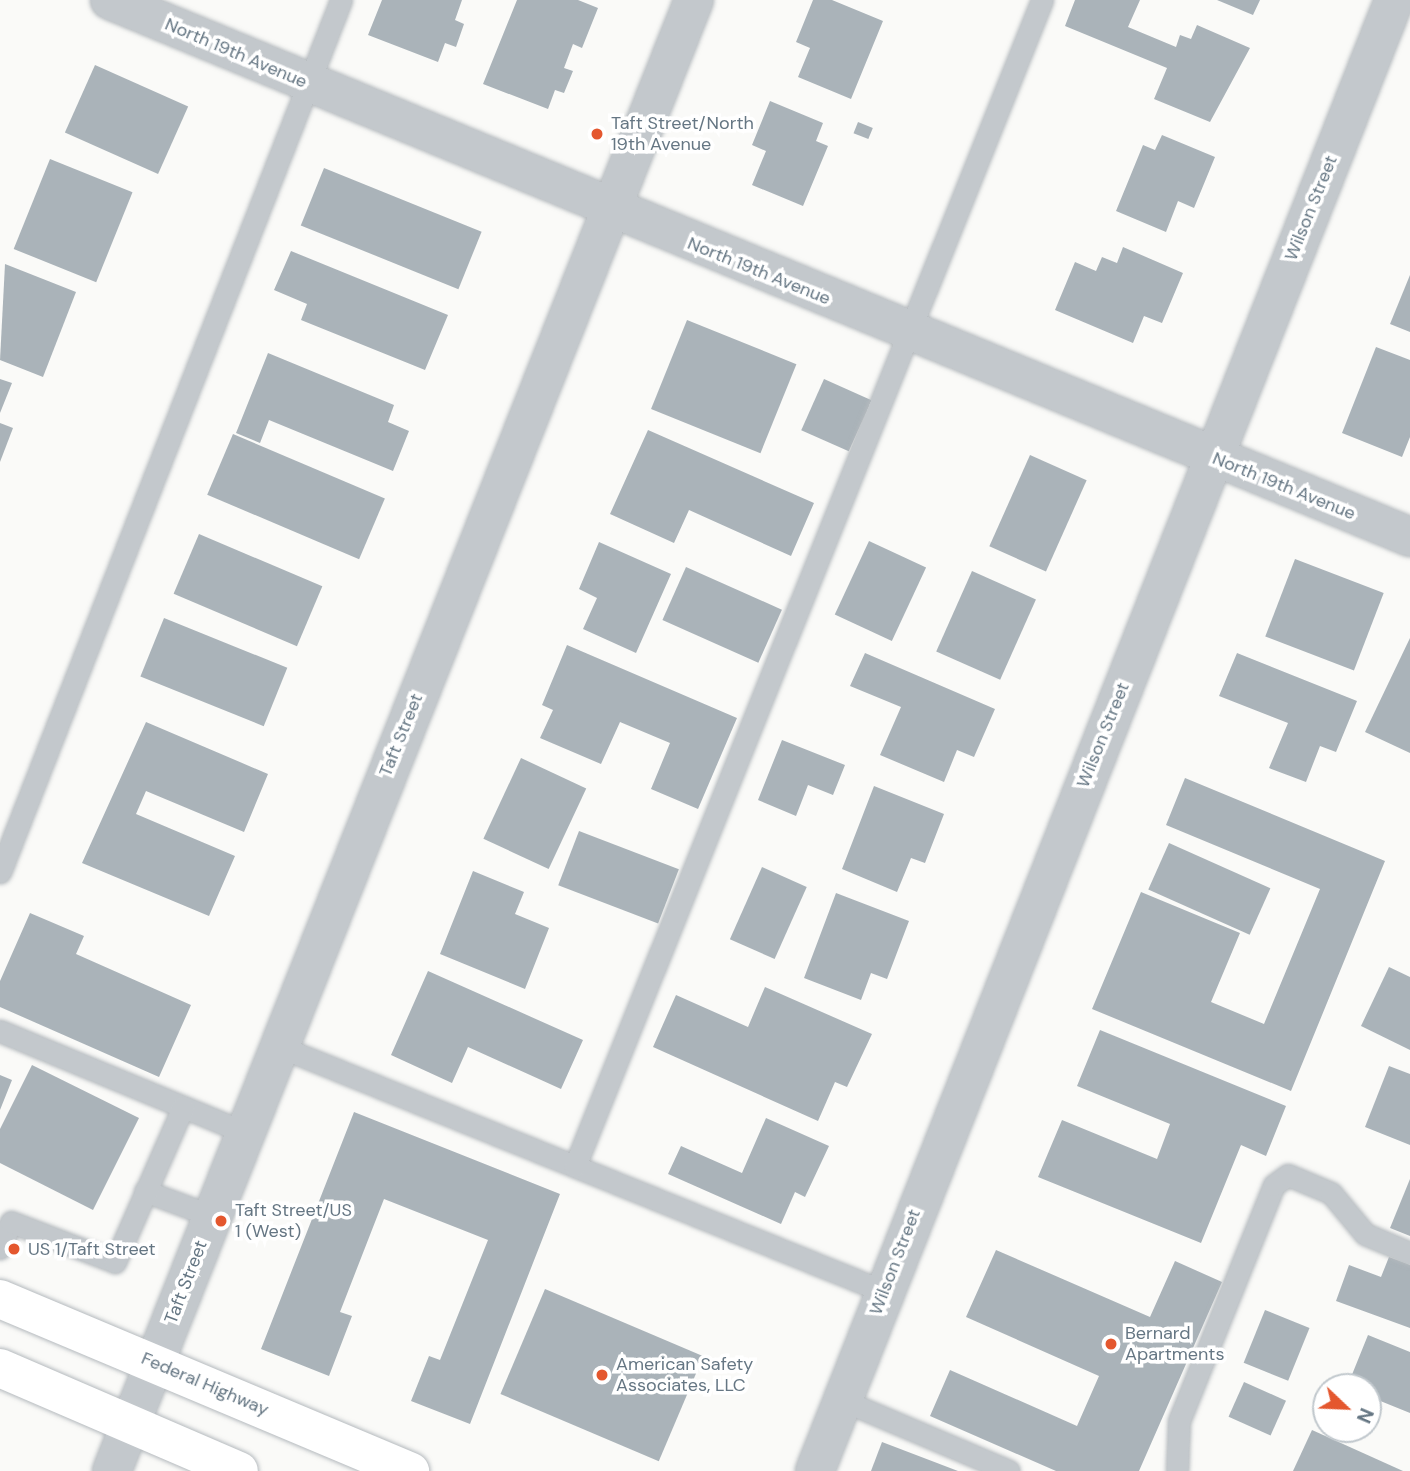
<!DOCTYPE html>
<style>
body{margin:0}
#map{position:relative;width:1410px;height:1471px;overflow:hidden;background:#fafaf8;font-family:"DM Sans",sans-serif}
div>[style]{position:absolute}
.building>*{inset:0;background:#aab3b9;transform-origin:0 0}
.roads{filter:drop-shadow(0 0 2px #b5babe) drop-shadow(0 0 2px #b5babe)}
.service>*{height:21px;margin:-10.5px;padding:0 10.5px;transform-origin:10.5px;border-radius:10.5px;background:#c3c8cc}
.minor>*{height:38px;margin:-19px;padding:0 19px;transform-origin:19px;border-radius:19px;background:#c3c8cc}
.tertiary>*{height:38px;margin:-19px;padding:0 19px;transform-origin:19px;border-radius:19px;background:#c3c8cc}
.primary>*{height:38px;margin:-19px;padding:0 19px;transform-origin:19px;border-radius:19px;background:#fff}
.dots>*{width:19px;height:19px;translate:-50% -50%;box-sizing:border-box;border:4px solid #fff;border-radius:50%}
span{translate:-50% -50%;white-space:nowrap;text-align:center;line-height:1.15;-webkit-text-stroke:7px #fff;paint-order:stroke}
.street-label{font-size:18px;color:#657683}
.poi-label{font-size:18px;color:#657683}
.left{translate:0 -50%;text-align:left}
.north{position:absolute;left:1312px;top:1373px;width:70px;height:70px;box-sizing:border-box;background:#fff;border:2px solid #c1c8cd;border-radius:50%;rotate:113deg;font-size:19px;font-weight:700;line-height:28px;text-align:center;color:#657683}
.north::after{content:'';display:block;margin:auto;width:24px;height:32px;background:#e4572e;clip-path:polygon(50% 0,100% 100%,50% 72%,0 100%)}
</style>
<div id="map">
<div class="building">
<div style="clip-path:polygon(382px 0,474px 0,462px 0,455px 20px,464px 24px,456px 47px,445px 43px,438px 62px,368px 35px)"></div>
<div style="clip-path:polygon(517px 0,578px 0,598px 8px,582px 48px,573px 44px,564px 68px,573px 71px,564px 93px,555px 90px,548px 109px,483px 84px)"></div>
<div style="clip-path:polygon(813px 0,832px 0,883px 21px,851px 99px,798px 77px,810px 48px,796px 42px)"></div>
<div style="clip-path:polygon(1075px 0,1140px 0,1128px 27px,1176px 47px,1180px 35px,1191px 39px,1197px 25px,1250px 48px,1210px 122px,1154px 99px,1167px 68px,1065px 26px)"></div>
<div style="clip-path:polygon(1217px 0,1260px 0,1253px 15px)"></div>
<div style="left:95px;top:65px;width:102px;height:74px;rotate:24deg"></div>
<div style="clip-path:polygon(770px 101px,823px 123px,816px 141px,828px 146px,803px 206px,752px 185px,766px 151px,752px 145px)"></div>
<div style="left:858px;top:122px;width:16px;height:12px;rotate:22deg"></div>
<div style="clip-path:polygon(1162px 135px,1215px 157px,1194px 208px,1178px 201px,1166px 232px,1116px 211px,1143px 145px,1155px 150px)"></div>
<div style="left:50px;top:159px;width:89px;height:97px;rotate:22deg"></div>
<div style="left:324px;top:168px;width:170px;height:62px;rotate:22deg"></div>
<div style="clip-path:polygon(1123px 247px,1183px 273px,1162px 323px,1144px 316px,1133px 343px,1055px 310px,1075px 262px,1096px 271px,1102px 257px,1117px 263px)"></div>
<div style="clip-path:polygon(291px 251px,448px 315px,425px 370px,301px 320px,307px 304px,274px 290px)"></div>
<div style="clip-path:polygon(5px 264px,76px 292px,43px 377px,0 360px)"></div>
<div style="clip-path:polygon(1410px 275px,1410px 332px,1390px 324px)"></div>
<div style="left:687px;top:320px;width:118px;height:96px;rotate:22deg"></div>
<div style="clip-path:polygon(1376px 347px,1410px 360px,1410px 437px,1402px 457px,1342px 433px)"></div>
<div style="clip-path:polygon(268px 353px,394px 405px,388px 422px,409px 431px,393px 471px,269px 420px,260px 443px,236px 433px)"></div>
<div style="clip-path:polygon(0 379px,12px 383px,0 413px)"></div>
<div style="left:824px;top:379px;width:52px;height:56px;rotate:24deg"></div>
<div style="clip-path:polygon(0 423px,13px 428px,0 462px)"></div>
<div style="clip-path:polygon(648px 430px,814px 503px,791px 556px,689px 510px,674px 543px,610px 514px)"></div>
<div style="left:233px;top:434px;width:165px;height:66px;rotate:23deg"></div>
<div style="left:1030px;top:455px;width:62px;height:100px;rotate:24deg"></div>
<div style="left:199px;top:534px;width:134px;height:65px;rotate:23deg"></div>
<div style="left:869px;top:541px;width:63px;height:81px;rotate:25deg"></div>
<div style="clip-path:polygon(599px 542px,671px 574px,636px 653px,583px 629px,597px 598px,579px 589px)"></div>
<div style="left:1295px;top:559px;width:95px;height:83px;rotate:21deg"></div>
<div style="left:686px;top:567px;width:105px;height:58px;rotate:24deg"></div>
<div style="left:972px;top:571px;width:70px;height:88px;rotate:24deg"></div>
<div style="left:164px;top:618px;width:133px;height:63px;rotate:22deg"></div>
<div style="clip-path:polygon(1410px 638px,1410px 753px,1365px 732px)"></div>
<div style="clip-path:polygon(567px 645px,737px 718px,698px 809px,651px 789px,670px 743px,620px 722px,601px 764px,540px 738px,553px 710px,542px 705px)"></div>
<div style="clip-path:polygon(865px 653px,995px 709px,974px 757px,957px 750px,944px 782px,880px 755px,901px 707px,850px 686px)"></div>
<div style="clip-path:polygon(1237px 653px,1357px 701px,1336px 752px,1320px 746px,1306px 782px,1269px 768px,1288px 723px,1219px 696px)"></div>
<div style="clip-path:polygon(146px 722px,268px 774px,244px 832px,146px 791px,136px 814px,235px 856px,209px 916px,82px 863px)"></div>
<div style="clip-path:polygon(782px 740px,845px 765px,833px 795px,808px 785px,796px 816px,758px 800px)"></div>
<div style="left:521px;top:758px;width:72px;height:89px;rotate:25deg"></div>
<div style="clip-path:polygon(1185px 778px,1385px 861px,1291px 1091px,1092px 1009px,1141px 892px,1240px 933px,1211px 1002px,1264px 1024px,1320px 889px,1166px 825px)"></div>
<div style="clip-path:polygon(874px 786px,944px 814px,925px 863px,911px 858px,897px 892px,842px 869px)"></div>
<div style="left:579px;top:831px;width:107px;height:58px;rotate:21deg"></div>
<div style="left:1169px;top:843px;width:111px;height:51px;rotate:24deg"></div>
<div style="left:762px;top:867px;width:49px;height:79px;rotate:24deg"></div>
<div style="clip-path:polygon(473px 871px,524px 892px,515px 914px,549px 928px,525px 989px,440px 954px)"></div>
<div style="clip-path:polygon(836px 893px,909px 921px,887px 979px,871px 973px,861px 1000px,804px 978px)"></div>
<div style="clip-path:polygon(30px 913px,84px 936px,76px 954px,191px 1005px,159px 1077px,0 1007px,0 981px)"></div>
<div style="clip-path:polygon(1389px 967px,1410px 977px,1410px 1050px,1361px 1026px)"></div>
<div style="clip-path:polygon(428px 971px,583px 1040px,561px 1089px,468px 1047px,452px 1083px,391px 1055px)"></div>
<div style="clip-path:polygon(765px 987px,872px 1034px,847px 1087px,835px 1082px,818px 1121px,653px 1047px,676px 995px,748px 1027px)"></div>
<div style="clip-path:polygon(1100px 1030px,1286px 1106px,1266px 1156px,1241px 1145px,1201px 1243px,1038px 1177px,1062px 1120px,1157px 1159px,1170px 1124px,1077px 1086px)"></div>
<div style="clip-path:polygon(32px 1065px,139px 1118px,93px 1210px,0 1163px,0 1129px)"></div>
<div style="clip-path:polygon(1389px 1066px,1410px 1074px,1410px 1145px,1365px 1127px)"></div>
<div style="clip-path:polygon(0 1075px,12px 1080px,0 1110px)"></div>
<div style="clip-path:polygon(354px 1112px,560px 1194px,470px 1424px,411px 1401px,429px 1356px,440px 1360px,488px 1240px,384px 1199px,340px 1312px,352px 1316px,329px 1376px,261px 1349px)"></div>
<div style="clip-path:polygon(766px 1118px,829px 1146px,805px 1197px,795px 1192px,781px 1224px,668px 1174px,681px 1146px,742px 1173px)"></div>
<div style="clip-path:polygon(1410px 1179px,1410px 1236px,1390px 1228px)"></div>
<div style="clip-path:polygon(996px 1250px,1150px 1317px,1175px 1261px,1222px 1282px,1139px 1471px,1056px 1471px,930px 1416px,950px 1370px,1077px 1426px,1099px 1376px,966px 1317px)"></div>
<div style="clip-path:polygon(1389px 1257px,1410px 1265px,1410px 1328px,1336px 1301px,1349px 1265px,1381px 1277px)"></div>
<div style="left:545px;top:1289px;width:172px;height:114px;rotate:23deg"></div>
<div style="left:1265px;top:1310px;width:48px;height:57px;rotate:22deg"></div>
<div style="clip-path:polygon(1368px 1335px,1410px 1352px,1410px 1413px,1368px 1396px,1368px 1387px,1347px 1387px)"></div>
<div style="left:1244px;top:1382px;width:46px;height:38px;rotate:24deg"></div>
<div style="clip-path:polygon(1312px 1430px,1403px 1471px,1293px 1471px)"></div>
<div style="clip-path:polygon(882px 1442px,958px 1471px,871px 1471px)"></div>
</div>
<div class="roads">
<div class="service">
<div style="left:0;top:872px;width:936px;rotate:-68.64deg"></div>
<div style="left:0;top:1031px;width:264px;rotate:22.5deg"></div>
<div style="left:278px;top:1046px;width:653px;rotate:22.05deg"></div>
<div style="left:575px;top:1166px;width:1256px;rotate:-68.17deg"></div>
<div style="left:145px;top:1191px;width:72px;rotate:20.5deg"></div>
<div style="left:0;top:1248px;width:28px;rotate:-67deg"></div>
<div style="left:11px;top:1222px;width:111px;rotate:21deg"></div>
<div style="left:115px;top:1262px;width:169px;rotate:-66.3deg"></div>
<div style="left:842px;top:1400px;width:181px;rotate:23deg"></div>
<div style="left:1177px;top:1471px;width:50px;rotate:-87.7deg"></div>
<div style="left:1179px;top:1421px;width:254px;rotate:-68.1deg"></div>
<div style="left:1274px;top:1185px;width:17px;rotate:-36deg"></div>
<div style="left:1288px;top:1175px;width:47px;rotate:22.7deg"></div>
<div style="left:1331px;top:1193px;width:53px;rotate:50.3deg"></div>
<div style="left:1365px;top:1234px;width:49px;rotate:22.9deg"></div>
</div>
<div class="minor">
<div style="left:110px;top:0;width:1407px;rotate:22.44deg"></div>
<div style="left:112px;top:1471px;width:55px;rotate:-68.6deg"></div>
<div style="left:815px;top:1471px;width:1581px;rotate:-68.51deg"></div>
</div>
<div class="tertiary">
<div style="left:132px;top:1420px;width:1527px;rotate:-68.41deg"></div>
</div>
<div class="primary">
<div style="left:0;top:1299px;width:445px;rotate:22.8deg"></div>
<div style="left:0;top:1368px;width:260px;rotate:23.3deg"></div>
</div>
</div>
<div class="dots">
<div style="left:597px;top:134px;background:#e4572e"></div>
<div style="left:221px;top:1221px;background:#e4572e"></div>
<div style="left:14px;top:1249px;background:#e4572e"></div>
<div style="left:1111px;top:1344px;background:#e4572e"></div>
<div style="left:602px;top:1375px;background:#e4572e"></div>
</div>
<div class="street-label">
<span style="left:236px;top:53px;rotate:23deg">North 19th Avenue</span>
<span style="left:1311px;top:208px;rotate:-68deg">Wilson Street</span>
<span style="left:759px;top:271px;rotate:22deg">North 19th Avenue</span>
<span style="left:1284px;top:486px;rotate:22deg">North 19th Avenue</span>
<span style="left:401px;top:735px;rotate:-68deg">Taft Street</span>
<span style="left:1103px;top:735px;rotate:-68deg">Wilson Street</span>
<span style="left:895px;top:1262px;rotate:-69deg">Wilson Street</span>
<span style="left:186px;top:1282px;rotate:-69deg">Taft Street</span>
<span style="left:205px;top:1384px;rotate:23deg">Federal Highway</span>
</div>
<div class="poi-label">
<span class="left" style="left:611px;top:134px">Taft Street/North<br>19th Avenue</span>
<span class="left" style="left:235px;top:1221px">Taft Street/US<br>1 (West)</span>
<span class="left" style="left:28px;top:1249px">US 1/Taft Street</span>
<span class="left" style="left:1125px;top:1344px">Bernard<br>Apartments</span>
<span class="left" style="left:616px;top:1375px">American Safety<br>Associates, LLC</span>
</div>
<div class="north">N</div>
</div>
